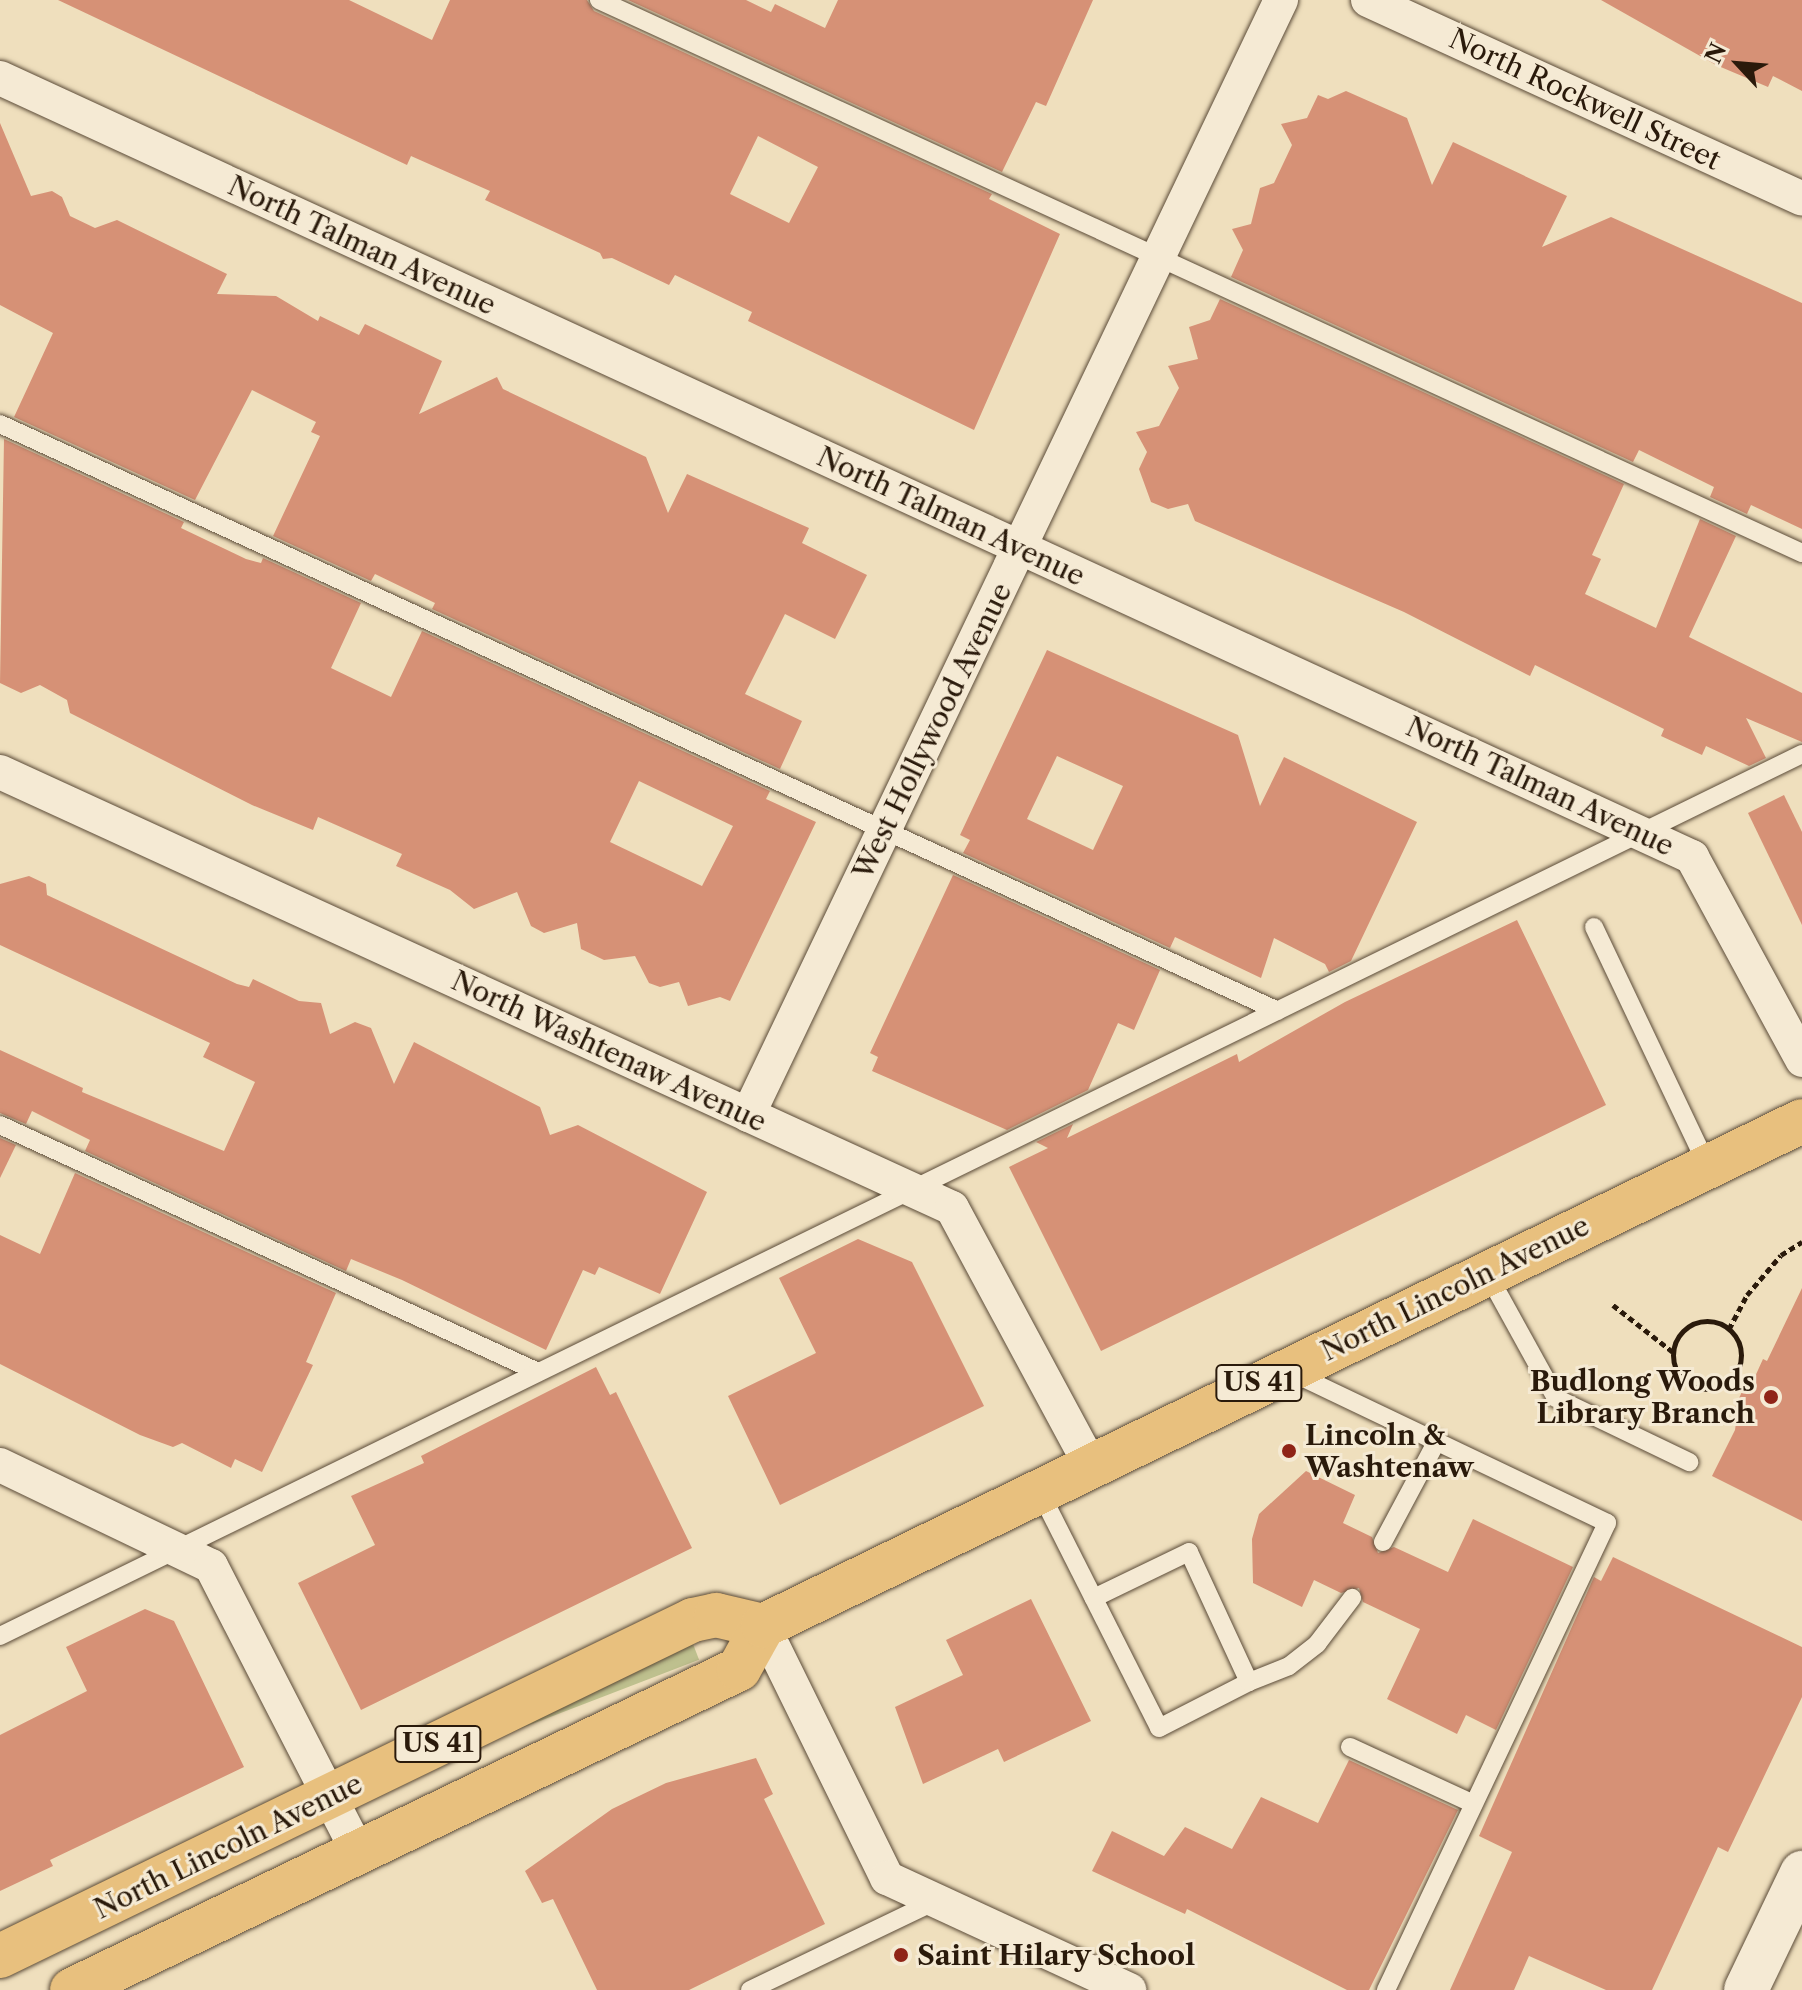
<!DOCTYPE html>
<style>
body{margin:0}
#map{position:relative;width:1802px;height:1990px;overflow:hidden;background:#efdfbd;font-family:"Libre Caslon Text",serif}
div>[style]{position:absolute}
.green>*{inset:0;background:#bec08e;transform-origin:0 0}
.building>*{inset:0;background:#d69176}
.path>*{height:5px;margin-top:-2.5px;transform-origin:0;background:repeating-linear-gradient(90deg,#2a1a0b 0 6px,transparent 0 10px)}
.path>.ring{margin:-2.5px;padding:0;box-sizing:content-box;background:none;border:5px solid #2a1a0b;border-radius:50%}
.roads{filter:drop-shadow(0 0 2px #5b4b38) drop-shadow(0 0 2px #5b4b38)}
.lane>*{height:18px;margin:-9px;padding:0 9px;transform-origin:9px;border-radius:9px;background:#f5ead4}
.street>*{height:34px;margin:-17px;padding:0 17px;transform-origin:17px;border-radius:17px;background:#f5ead4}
.secondary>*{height:44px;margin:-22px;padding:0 22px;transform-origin:22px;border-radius:22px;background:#f5ead4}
.primary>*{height:44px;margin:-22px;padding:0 22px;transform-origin:22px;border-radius:22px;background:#e8c07e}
.dots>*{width:22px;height:22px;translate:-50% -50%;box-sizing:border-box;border:4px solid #f5ead4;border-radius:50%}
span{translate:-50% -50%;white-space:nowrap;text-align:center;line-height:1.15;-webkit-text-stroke:6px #f5ead4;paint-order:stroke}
.shield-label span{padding:2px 6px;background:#f5ead4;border:2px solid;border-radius:6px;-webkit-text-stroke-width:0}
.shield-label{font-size:26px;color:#2a1a0b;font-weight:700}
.street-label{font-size:28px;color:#2a1a0b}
.poi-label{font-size:28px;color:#2a1a0b;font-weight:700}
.right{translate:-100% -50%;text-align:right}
.left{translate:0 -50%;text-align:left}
.north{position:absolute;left:1698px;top:24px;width:80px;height:80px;-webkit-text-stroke:6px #f5ead4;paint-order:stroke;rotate:296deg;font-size:22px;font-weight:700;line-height:32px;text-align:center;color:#2a1a0b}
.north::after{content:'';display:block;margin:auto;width:28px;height:36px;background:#2a1a0b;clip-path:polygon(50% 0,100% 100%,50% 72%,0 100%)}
</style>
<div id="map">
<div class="green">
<div style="left:693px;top:1644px;width:17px;height:302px;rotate:69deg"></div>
</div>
<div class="building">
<div style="clip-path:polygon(evenodd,58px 0,349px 0,432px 40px,450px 0,587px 0,594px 11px,992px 194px,989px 199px,1060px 234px,974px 430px,748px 321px,752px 312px,675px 275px,669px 285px,612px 258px,603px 259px,600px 253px,485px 200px,490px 191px,411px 156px,407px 165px,58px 0,758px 136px,818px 167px,789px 223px,730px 194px,758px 136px)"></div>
<div style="clip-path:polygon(628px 0,746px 0,771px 12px,775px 4px,825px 28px,838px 0,1093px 0,1046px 106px,1036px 102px,1002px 172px)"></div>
<div style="clip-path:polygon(1601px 0,1802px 0,1802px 91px,1773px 76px,1768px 87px,1716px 65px)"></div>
<div style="clip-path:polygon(1346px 91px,1407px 118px,1432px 185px,1453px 142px,1567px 196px,1542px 247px,1611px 217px,1802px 303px,1802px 529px,1751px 505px,1747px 514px,1710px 497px,1714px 487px,1639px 450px,1633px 462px,1231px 277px,1243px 250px,1232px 229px,1251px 224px,1260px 188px,1274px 183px,1292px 145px,1281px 124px,1307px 118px,1318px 95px,1328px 99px)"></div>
<div style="clip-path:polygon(0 123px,31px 196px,52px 191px,62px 197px,70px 216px,95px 228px,117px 220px,227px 274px,217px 294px,276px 296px,318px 321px,320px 316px,359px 335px,365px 324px,442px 361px,419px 414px,497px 377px,503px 389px,646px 457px,668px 513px,687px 474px,809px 528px,802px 543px,867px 575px,835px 639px,785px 614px,745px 694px,802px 721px,780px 769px,432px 609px,435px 603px,375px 574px,371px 581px,273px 536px,320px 436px,311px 432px,316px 422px,252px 390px,195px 500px,14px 417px,53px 333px,0 305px)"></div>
<div style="clip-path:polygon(1220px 299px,1624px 484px,1592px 555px,1601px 559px,1585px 594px,1656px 628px,1700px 519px,1736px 536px,1689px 637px,1802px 693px,1802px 742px,1746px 718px,1766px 758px,1749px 766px,1706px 746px,1702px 755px,1661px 736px,1664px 729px,1535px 665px,1530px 676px,1404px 612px,1195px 521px,1188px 504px,1168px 509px,1151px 502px,1139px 469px,1147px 452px,1136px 432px,1159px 426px,1179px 388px,1168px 366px,1198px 359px,1189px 327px,1210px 320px)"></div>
<div style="clip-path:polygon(evenodd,4px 439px,184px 522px,181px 528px,246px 559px,261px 563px,263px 558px,361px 603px,331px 668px,391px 697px,422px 631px,770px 791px,766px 799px,816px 822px,730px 1001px,720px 997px,688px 1006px,679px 982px,660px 987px,649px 983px,635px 956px,604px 960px,581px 949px,577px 923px,544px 933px,531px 926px,517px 892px,474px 909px,450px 890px,396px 866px,402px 854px,318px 817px,313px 830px,252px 805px,70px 713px,67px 700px,40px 685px,21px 693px,0 683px,4px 439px,639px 781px,733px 826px,702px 886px,610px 842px,639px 781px)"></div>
<div style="clip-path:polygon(evenodd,1047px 650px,1238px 735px,1260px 806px,1284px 757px,1417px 822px,1351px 961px,1329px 972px,1325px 964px,1274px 938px,1261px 978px,1175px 937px,1170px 948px,963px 853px,970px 840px,960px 835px,1047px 650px,1057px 756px,1123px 786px,1093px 850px,1027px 819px,1057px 756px)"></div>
<div style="clip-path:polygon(1784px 795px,1802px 832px,1802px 925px,1748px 813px)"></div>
<div style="clip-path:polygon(953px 875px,1160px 970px,1134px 1030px,1118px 1023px,1088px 1090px,1007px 1130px,872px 1071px,878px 1057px,870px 1053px)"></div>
<div style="clip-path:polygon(29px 876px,46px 884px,47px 895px,237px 984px,249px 987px,253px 979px,299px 1001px,321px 1003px,330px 1034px,355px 1022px,371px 1028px,394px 1084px,414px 1042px,540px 1107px,550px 1135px,578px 1125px,707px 1192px,660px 1294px,599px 1267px,595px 1275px,583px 1270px,546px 1350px,402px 1280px,351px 1259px,346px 1271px,85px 1151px,90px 1140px,32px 1111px,26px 1124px,0 1113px,0 1050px,83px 1088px,82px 1092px,224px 1151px,255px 1082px,203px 1057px,210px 1043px,0 945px,0 884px)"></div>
<div style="clip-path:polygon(1517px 920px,1606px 1105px,1101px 1351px,1009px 1167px,1048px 1148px,1036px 1142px,1073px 1124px,1067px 1138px,1237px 1054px,1239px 1062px,1345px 1002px)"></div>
<div style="clip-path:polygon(0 1138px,16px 1145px,0 1178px)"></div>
<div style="clip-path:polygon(75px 1173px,336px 1293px,306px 1362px,313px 1365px,262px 1472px,235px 1459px,231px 1468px,182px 1443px,173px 1447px,140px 1435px,0 1364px,0 1235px,40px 1254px)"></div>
<div style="clip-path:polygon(858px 1239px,912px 1262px,984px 1406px,780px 1505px,728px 1396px,816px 1353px,779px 1278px)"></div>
<div style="clip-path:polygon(1802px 1288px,1802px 1521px,1712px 1476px,1735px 1430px,1737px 1416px,1732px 1413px,1748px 1379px,1753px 1381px,1763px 1359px,1767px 1361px)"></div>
<div style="clip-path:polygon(596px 1367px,610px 1395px,616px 1392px,692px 1548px,361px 1710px,298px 1583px,375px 1545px,351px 1496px,424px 1463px,421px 1456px)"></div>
<div style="clip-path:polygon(1306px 1471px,1355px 1495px,1343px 1523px,1372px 1537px,1378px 1553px,1394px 1547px,1448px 1572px,1473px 1519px,1573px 1567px,1496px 1730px,1466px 1715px,1457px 1734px,1387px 1699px,1420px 1629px,1363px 1602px,1359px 1588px,1341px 1593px,1314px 1580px,1302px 1607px,1253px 1583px,1252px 1539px,1259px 1514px)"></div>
<div style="clip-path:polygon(1613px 1557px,1802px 1647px,1802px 1697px,1728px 1852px,1718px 1847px,1652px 1990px,1606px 1990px,1529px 1956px,1514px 1990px,1450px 1990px,1512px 1852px,1479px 1836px,1594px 1577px,1601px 1581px)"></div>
<div style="clip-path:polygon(1031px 1599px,1091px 1721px,1004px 1762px,998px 1749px,923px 1784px,895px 1707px,963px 1675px,946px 1640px)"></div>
<div style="clip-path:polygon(145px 1609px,174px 1621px,244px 1767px,50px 1860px,53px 1866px,0 1891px,0 1735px,87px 1691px,66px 1647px)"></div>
<div style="clip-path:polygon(756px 1758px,773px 1794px,764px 1799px,825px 1924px,689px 1990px,597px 1990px,553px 1899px,542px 1903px,525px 1871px,612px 1809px,666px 1783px)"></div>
<div style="clip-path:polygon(1349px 1760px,1458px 1810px,1369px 1990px,1347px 1990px,1187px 1909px,1185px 1914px,1092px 1871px,1112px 1831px,1164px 1856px,1185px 1827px,1232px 1849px,1261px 1797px,1318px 1823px)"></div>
</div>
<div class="path">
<div style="left:1613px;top:1305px;width:76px;rotate:38.1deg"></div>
<div class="ring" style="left:1673px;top:1321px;width:63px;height:63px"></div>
<div style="left:1729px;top:1329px;width:38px;rotate:-62deg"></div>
<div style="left:1747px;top:1295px;width:52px;rotate:-49.6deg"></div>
<div style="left:1781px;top:1255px;width:25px;rotate:-32deg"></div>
</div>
<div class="roads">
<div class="lane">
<div style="left:599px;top:0;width:1324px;rotate:24.69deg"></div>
<div style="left:0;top:424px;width:1406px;rotate:24.67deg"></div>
<div style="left:1594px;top:927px;width:266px;rotate:64.6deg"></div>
<div style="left:0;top:1125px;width:592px;rotate:24.66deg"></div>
<div style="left:1487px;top:1273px;width:143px;rotate:61.1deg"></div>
<div style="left:1556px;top:1398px;width:148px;rotate:25.7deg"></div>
<div style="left:1293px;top:1373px;width:348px;rotate:25.5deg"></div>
<div style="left:1607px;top:1523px;width:517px;rotate:115.33deg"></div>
<div style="left:1040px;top:1492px;width:264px;rotate:63.2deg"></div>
<div style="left:1159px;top:1728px;width:101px;rotate:-27.1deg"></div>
<div style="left:1249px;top:1682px;width:143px;rotate:-114.8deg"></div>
<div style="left:1189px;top:1552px;width:106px;rotate:154.2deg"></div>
<div style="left:1383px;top:1542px;width:115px;rotate:-61.9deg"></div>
<div style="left:0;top:1636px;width:2006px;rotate:-26.08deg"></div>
<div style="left:1249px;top:1682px;width:43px;rotate:-21.8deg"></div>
<div style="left:1289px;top:1666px;width:36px;rotate:-38deg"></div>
<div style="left:1317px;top:1644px;width:58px;rotate:-52.7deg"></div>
<div style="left:1350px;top:1747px;width:136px;rotate:24.7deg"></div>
<div style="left:750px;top:1990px;width:206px;rotate:-25.6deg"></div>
</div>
<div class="street">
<div style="left:1368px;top:0;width:477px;rotate:24.6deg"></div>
<div style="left:0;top:78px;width:1863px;rotate:24.72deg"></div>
<div style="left:1692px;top:857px;width:231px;rotate:61.5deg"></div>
<div style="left:0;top:772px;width:1047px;rotate:24.61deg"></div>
<div style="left:952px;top:1208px;width:293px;rotate:61.7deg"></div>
<div style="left:748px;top:1115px;width:1236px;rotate:-64.45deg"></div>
<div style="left:0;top:1465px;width:234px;rotate:25.6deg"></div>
<div style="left:211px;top:1566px;width:322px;rotate:62.8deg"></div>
<div style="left:763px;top:1626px;width:281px;rotate:63.8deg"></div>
<div style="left:887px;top:1878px;width:267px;rotate:24.8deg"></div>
</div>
<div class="secondary">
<div style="left:1746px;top:1990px;width:130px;rotate:-64.4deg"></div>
</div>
<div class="primary">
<div style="left:0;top:1956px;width:770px;rotate:-25.87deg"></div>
<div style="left:693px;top:1620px;width:24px;rotate:-12deg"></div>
<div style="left:716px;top:1615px;width:48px;rotate:13.2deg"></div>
<div style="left:72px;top:1990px;width:740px;rotate:-25.7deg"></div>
<div style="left:739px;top:1669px;width:49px;rotate:-60.8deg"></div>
<div style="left:763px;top:1626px;width:1155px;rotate:-25.92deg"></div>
</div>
</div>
<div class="dots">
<div style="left:1771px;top:1397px;background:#8f2418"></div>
<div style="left:1289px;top:1451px;background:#8f2418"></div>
<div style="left:901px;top:1955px;background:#8f2418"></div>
</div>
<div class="shield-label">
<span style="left:1259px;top:1383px">US 41</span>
<span style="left:438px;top:1744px">US 41</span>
</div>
<div class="street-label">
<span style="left:1585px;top:99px;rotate:25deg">North Rockwell Street</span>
<span style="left:362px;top:245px;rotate:25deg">North Talman Avenue</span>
<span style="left:951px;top:516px;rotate:25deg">North Talman Avenue</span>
<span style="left:932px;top:731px;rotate:-64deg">West Hollywood Avenue</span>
<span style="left:1540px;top:786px;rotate:25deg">North Talman Avenue</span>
<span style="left:609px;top:1051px;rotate:25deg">North Washtenaw Avenue</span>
<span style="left:1455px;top:1288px;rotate:-26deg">North Lincoln Avenue</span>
<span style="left:228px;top:1846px;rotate:-26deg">North Lincoln Avenue</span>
</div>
<div class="poi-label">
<span class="right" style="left:1755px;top:1397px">Budlong Woods<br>Library Branch</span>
<span class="left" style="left:1305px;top:1451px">Lincoln &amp;<br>Washtenaw</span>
<span class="left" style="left:917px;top:1955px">Saint Hilary School</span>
</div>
<div class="north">N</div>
</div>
